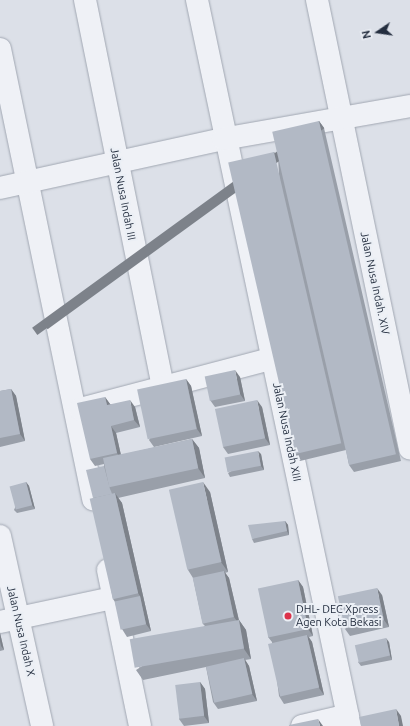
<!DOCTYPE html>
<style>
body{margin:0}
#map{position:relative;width:410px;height:726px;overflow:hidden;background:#dce0e8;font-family:Ubuntu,sans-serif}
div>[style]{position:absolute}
.roads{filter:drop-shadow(0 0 1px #a1a7b2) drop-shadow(0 0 1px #a1a7b2)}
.minor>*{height:22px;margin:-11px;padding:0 11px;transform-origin:11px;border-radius:11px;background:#eff1f6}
.wall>*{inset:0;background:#999fa9}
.shaded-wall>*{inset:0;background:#7d828a;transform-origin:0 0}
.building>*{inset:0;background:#b2b9c5;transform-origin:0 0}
.dots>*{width:11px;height:11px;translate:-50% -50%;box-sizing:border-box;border:2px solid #ebeff5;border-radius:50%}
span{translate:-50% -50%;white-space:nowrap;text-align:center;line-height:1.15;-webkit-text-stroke:4px #ebeff5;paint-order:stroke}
.street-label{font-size:11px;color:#242e3f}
.poi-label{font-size:11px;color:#242e3f}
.left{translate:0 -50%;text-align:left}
.north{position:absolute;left:358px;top:12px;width:40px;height:40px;-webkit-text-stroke:3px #ebeff5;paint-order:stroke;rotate:257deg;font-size:11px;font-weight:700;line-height:16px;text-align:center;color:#242e3f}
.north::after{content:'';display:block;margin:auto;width:14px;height:18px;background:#242e3f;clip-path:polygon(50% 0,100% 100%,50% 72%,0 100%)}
</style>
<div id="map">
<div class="roads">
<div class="minor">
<div style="left:85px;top:0;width:395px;rotate:78.6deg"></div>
<div style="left:197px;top:0;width:742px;rotate:78.1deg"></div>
<div style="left:317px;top:0;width:458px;rotate:78.3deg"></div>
<div style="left:0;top:49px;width:460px;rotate:78.3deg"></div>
<div style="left:0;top:188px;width:228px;rotate:-12.4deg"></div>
<div style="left:223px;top:139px;width:190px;rotate:-10deg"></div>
<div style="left:80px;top:409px;width:197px;rotate:-14.7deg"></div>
<div style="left:0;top:536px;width:195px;rotate:77.5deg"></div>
<div style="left:108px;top:570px;width:159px;rotate:78.4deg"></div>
<div style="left:0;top:622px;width:116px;rotate:-12deg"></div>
<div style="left:302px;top:726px;width:47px;rotate:-13.4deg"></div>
</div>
</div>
<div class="wall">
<div style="clip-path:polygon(319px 121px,324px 128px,401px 461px,354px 472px,349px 465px,346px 450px,300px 461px,295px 454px,278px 157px)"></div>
<div style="clip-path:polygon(240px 377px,245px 401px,215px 407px,210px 400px)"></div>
<div style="clip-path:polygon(186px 379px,191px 386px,202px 436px,154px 447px,149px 440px)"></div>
<div style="clip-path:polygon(11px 389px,16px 396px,25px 441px,0 447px,0 391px)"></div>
<div style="clip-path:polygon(105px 397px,110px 404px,135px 407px,140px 427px,116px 433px,121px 455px,192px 439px,199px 448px,205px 478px,118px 498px,122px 503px,151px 631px,127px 637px,122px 629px,115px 602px,113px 599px,93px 499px,104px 466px,104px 464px,95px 466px,90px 459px)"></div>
<div style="clip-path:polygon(262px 407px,270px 445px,228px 454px,223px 447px)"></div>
<div style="clip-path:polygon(261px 454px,264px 470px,230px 477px,228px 473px)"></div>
<div style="clip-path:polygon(26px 482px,29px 486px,35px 509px,17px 513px,14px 510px)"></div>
<div style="clip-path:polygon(210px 492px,228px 572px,225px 573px,229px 578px,239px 620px,246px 630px,251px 659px,245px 660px,249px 666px,257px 701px,218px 709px,213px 702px,206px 667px,143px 680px,136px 670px,205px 626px,203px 624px,193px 578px,188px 570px)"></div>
<div style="clip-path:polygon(285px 521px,288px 525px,289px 535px,254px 543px,252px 539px)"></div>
<div style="clip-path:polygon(298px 580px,303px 587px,313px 636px,309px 637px,312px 642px,324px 695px,284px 704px,279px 696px,272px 642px,268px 637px)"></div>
<div style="clip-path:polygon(382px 595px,389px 627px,350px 636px,345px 629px)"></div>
<div style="clip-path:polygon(0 633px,4px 650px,0 651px)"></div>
<div style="clip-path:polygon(389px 642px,392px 660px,361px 666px,358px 662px)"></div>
<div style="clip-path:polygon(200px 682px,205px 689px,209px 723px,184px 726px,179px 719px)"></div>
</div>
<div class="shaded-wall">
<div style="left:319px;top:121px;width:9px;height:342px;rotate:54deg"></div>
<div style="left:274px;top:152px;width:9px;height:299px;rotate:54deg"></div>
<div style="clip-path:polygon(235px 370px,240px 377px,245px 401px,240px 394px)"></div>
<div style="clip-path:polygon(186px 379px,191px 386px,202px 436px,197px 429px)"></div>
<div style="clip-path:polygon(11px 389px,16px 396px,25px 441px,20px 434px)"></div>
<div style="clip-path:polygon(105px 397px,110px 404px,112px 412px,107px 405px)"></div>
<div style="clip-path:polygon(130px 400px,135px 407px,140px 427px,134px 420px)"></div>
<div style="clip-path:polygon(257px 400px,262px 407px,270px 445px,265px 438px)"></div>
<div style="clip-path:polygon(111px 426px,116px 433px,122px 460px,117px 453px)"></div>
<div style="clip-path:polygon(192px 439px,199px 448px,205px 478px,198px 468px)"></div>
<div style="clip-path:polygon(258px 451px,261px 454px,264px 470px,261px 466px)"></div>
<div style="clip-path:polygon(26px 482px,29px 486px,35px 509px,32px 505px)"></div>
<div style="clip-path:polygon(203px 482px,210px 492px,228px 572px,221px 562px)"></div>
<div style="clip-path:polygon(115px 493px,122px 503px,151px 631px,146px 624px,140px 596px,138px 593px)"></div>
<div style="clip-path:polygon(285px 521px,288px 525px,289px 535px,287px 531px)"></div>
<div style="clip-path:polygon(224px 571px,229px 578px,239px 621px,239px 620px,246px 630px,251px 659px,244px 649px,239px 624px,234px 617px)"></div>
<div style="clip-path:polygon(298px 580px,303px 587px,313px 636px,308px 629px)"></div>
<div style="clip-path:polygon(377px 588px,382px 595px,389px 627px,384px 620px)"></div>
<div style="clip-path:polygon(0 633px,4px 650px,1px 646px,0 641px)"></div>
<div style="clip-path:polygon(307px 635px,312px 642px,324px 695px,319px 688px)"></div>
<div style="clip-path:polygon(386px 638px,389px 642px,392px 660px,390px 656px)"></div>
<div style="clip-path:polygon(244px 658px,249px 666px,257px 701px,252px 694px)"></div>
<div style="clip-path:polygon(200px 682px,205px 689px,209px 723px,204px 716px)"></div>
<div style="clip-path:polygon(396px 709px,401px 716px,403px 726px,399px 726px)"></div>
<div style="clip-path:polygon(318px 719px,323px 726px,320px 726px)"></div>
</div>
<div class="building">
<div style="left:319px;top:121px;width:342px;height:48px;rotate:77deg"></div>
<div style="left:274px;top:152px;width:299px;height:47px;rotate:77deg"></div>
<div style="left:235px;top:370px;width:25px;height:31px;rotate:78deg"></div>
<div style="left:186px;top:379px;width:51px;height:50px;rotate:78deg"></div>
<div style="clip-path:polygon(11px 389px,20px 434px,0 438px,0 391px)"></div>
<div style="clip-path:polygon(105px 397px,107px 405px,130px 400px,134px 420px,111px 426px,117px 453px,90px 459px,77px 403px)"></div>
<div style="left:257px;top:400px;width:39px;height:43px;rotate:78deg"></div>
<div style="left:192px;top:439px;width:30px;height:91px;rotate:78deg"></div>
<div style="left:258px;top:451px;width:15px;height:34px;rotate:79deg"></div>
<div style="clip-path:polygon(104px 466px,110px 489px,111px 491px,112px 494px,93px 498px,86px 470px)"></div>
<div style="left:26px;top:482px;width:24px;height:17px;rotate:75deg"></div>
<div style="left:203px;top:482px;width:82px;height:35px;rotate:77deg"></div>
<div style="left:115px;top:493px;width:103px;height:26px;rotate:77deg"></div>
<div style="clip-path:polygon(285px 521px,287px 531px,252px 539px,248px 525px)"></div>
<div style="left:224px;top:571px;width:47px;height:32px;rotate:78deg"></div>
<div style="left:298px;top:580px;width:50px;height:41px;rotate:78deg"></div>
<div style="left:377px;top:588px;width:33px;height:40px;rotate:78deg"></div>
<div style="left:140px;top:596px;width:29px;height:26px;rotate:78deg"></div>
<div style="left:239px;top:620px;width:29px;height:111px;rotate:80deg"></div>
<div style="left:307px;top:635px;width:54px;height:40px;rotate:77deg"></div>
<div style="left:386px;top:638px;width:18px;height:32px;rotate:77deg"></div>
<div style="left:244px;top:658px;width:37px;height:39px;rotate:77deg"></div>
<div style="left:200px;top:682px;width:34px;height:25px;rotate:83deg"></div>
<div style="clip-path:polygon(396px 709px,399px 726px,361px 726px,359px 717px)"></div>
<div style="clip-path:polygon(318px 719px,320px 726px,289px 726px,289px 725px)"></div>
</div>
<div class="dots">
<div style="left:288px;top:616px;background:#dc324a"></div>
</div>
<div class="street-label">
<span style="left:123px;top:194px;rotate:79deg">Jalan Nusa Indah III</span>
<span style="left:375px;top:283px;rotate:78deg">Jalan Nusa Indah. XIV</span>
<span style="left:287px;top:432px;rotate:78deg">Jalan Nusa Indah XIII</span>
<span style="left:21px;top:631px;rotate:77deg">Jalan Nusa Indah X</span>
</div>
<div class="poi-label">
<span class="left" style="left:296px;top:616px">DHL- DEC Xpress<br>Agen Kota Bekasi</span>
</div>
<div class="north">N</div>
</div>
